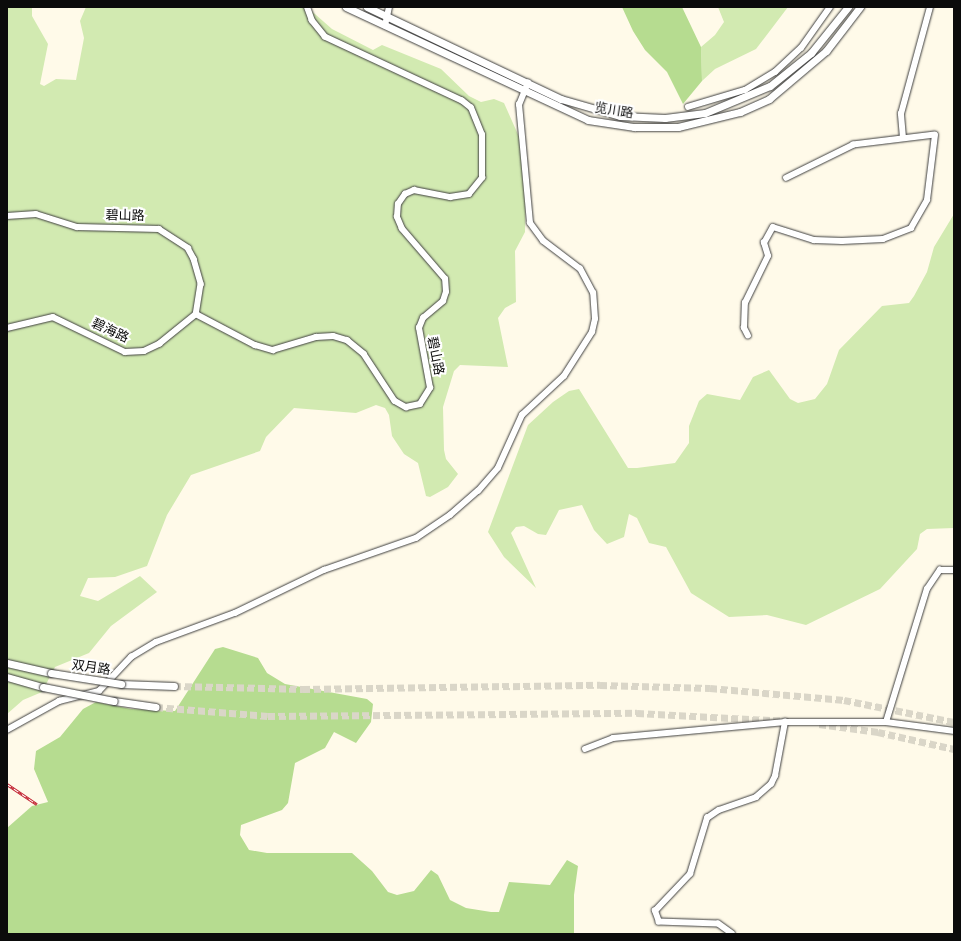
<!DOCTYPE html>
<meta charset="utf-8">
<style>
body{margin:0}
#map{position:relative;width:961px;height:941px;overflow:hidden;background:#fffae9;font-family:"Roboto Serif","Noto Sans SC",serif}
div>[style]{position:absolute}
.green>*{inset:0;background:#d2eab1}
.forest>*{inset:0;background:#b6dc90}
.tertiary-tunnel>*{height:7px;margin-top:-3.5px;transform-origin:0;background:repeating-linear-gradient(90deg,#dad6c8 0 7px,transparent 0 10.5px)}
.roads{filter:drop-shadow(0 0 1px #3e3e3e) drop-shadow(0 0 1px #3e3e3e)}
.minor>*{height:5.5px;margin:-2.75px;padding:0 2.75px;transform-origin:2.75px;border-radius:2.75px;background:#fff}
.tertiary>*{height:7px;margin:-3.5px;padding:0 3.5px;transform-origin:3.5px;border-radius:3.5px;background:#fff}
.rail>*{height:3px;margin-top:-1.5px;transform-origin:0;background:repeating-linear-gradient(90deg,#fff 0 4.5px,#c01e2e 0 9px);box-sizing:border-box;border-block:1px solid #c01e2e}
.bridges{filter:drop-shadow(0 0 1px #3e3e3e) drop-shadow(0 0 1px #3e3e3e)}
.tertiary-bridge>*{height:7px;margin:-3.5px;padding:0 3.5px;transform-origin:3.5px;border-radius:3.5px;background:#fff}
span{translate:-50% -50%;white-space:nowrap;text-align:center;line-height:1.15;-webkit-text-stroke:4px #fff;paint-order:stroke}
.street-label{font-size:13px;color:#0b0b0b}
.frame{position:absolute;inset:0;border:8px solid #0b0b0b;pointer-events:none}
</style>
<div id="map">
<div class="green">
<div style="clip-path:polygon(7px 7px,32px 7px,32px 16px,48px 44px,40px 84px,44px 86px,56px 79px,76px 80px,84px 38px,80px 21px,86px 7px,307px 7px,332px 29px,373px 50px,382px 45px,441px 69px,469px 96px,481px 102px,494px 99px,504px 103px,520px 139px,526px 186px,525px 232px,515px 251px,516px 302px,505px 308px,498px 318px,508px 367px,460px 365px,454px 371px,443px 407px,444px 450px,446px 459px,458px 474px,448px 487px,430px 497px,426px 496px,418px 463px,404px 454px,392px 436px,389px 415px,385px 408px,376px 405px,356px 413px,294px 408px,266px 437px,260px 451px,191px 475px,167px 515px,147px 566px,115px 577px,88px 578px,80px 596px,98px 601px,140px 576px,157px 592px,111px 626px,89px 653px,55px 667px,42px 692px,23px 700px,7px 714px)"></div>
<div style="clip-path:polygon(718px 7px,788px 7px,756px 49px,715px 69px,702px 81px,701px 47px,715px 35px,724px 22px)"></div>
<div style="clip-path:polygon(954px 214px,954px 528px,927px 529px,920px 534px,917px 549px,880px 589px,806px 625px,767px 615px,729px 617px,691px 593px,666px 547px,649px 543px,637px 518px,629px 514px,624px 537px,607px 544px,594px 530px,582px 505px,559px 510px,546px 535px,538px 534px,524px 526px,516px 527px,511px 533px,536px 588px,504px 557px,488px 532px,528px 425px,553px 402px,569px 391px,579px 389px,628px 468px,637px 468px,675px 463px,689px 443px,689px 426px,699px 401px,707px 394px,740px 400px,753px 377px,769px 370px,790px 399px,798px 403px,815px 399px,827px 384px,839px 350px,882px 306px,909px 303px,914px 296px,927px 272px,934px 247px)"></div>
</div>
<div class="forest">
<div style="clip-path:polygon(622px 7px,682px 7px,701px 47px,702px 81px,683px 104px,667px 72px,645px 50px,633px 31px)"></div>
<div style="clip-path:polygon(223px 647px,258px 658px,267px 673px,285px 684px,367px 699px,373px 704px,371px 722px,356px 743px,334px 732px,325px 748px,295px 763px,288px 803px,282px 810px,241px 825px,240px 835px,249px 850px,267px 853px,352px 853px,372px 871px,388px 892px,397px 895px,414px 891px,431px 870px,438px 875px,450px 900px,466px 908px,491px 912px,499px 912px,509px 882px,550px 885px,567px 860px,578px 866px,574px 895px,574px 934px,7px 934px,7px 828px,32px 806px,48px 802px,34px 769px,36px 751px,60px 737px,83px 709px,96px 702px,131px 709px,175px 711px,215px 649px)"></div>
</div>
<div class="tertiary-tunnel">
<div style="left:174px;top:686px;width:129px;rotate:1.3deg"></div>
<div style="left:303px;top:689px;width:297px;rotate:-0.8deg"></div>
<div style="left:600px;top:685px;width:110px;rotate:1.6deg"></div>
<div style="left:710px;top:688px;width:135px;rotate:5.1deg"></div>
<div style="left:844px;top:700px;width:112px;rotate:11.3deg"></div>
<div style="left:156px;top:707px;width:112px;rotate:4.6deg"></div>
<div style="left:268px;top:716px;width:369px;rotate:-0.5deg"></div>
<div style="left:637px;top:713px;width:152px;rotate:3deg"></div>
<div style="left:819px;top:724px;width:60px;rotate:7.7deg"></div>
<div style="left:878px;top:732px;width:78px;rotate:12.6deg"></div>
</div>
<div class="roads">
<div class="minor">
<div style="left:385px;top:26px;width:19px;rotate:-78deg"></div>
<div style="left:688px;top:107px;width:59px;rotate:-16.6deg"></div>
<div style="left:745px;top:90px;width:35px;rotate:-31deg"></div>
<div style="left:775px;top:72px;width:35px;rotate:-43deg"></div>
<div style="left:801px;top:48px;width:50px;rotate:-54.7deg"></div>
<div style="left:903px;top:138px;width:24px;rotate:-95deg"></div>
<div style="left:901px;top:114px;width:111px;rotate:-74.8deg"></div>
<div style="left:7px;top:216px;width:29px;rotate:-4deg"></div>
<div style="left:36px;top:214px;width:43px;rotate:17.6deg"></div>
<div style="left:77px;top:227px;width:82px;rotate:1.4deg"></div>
<div style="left:159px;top:229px;width:35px;rotate:33deg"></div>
<div style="left:188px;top:248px;width:13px;rotate:61deg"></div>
<div style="left:194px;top:259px;width:26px;rotate:74deg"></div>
<div style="left:201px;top:284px;width:30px;rotate:99deg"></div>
<div style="left:196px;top:314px;width:67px;rotate:27.7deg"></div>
<div style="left:255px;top:345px;width:19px;rotate:16deg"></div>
<div style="left:273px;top:350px;width:45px;rotate:-16.8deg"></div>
<div style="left:316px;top:337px;width:17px;rotate:-3deg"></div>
<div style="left:333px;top:336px;width:15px;rotate:16deg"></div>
<div style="left:347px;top:340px;width:22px;rotate:39deg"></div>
<div style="left:364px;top:354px;width:56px;rotate:56.6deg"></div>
<div style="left:395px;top:401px;width:13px;rotate:29deg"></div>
<div style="left:406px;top:407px;width:14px;rotate:-12deg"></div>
<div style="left:420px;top:404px;width:19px;rotate:-58deg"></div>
<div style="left:430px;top:388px;width:61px;rotate:-100.4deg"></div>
<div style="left:419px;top:328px;width:11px;rotate:-68deg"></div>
<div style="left:423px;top:318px;width:26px;rotate:-40deg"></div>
<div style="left:443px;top:301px;width:9px;rotate:-72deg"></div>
<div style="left:446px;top:292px;width:13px;rotate:-94deg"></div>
<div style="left:445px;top:279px;width:66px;rotate:-130.7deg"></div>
<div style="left:402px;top:229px;width:13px;rotate:-113deg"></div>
<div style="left:397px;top:217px;width:13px;rotate:-86deg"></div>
<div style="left:398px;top:204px;width:12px;rotate:-55deg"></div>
<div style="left:405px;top:194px;width:10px;rotate:-24deg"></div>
<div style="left:414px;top:190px;width:37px;rotate:11deg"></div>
<div style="left:450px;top:197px;width:19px;rotate:-9deg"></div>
<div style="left:469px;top:194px;width:21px;rotate:-51deg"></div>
<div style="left:482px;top:178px;width:43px;rotate:-90deg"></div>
<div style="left:482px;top:135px;width:29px;rotate:-112deg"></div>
<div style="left:471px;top:108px;width:11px;rotate:-142deg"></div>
<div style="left:462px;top:101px;width:151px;rotate:-155deg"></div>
<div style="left:325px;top:37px;width:21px;rotate:-129deg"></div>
<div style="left:312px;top:21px;width:15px;rotate:-110deg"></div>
<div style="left:7px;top:328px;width:47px;rotate:-13.4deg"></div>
<div style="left:53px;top:317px;width:80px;rotate:25.9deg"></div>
<div style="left:125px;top:352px;width:19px;rotate:-3deg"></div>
<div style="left:144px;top:351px;width:17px;rotate:-25deg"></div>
<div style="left:159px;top:344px;width:48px;rotate:-39deg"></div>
<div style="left:748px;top:336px;width:9px;rotate:-117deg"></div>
<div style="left:744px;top:328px;width:25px;rotate:-88deg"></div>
<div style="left:745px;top:303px;width:52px;rotate:-63.9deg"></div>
<div style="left:768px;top:256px;width:14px;rotate:-107deg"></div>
<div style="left:764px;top:243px;width:18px;rotate:-61deg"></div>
<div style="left:773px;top:227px;width:43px;rotate:17.6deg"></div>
<div style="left:814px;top:240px;width:28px;rotate:2deg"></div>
<div style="left:842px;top:241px;width:41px;rotate:-2.8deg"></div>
<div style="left:883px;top:239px;width:30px;rotate:-21deg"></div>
<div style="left:911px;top:228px;width:32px;rotate:-60deg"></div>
<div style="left:927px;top:200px;width:65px;rotate:-83deg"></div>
<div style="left:935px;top:135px;width:82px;rotate:173deg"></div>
<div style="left:854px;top:145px;width:75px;rotate:153.8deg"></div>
<div style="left:886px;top:722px;width:139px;rotate:-72.9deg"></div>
<div style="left:927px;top:589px;width:23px;rotate:-56deg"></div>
<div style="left:940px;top:570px;width:14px"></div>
<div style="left:7px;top:730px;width:60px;rotate:-29.1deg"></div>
<div style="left:59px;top:701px;width:41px;rotate:-14deg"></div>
<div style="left:99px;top:691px;width:47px;rotate:-46.7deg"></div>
<div style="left:131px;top:657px;width:29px;rotate:-31deg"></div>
<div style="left:156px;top:642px;width:84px;rotate:-20.2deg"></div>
<div style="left:235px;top:613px;width:99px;rotate:-25.8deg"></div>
<div style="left:324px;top:570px;width:97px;rotate:-19.2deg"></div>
<div style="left:416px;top:538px;width:41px;rotate:-34.1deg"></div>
<div style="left:450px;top:515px;width:37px;rotate:-41deg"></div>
<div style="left:478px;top:491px;width:30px;rotate:-49deg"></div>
<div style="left:498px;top:468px;width:58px;rotate:-65.6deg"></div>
<div style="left:522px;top:415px;width:57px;rotate:-42.9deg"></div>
<div style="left:564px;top:376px;width:52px;rotate:-57.5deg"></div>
<div style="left:592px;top:332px;width:13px;rotate:-77deg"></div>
<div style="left:595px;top:319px;width:26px;rotate:-94deg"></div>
<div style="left:593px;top:293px;width:27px;rotate:-118deg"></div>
<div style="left:580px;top:269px;width:46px;rotate:-142.9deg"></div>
<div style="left:543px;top:241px;width:22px;rotate:-126deg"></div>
<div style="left:530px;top:223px;width:119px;rotate:-95.3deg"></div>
<div style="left:519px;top:105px;width:24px;rotate:-68deg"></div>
<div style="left:585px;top:749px;width:30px;rotate:-21deg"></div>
<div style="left:613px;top:738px;width:173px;rotate:-5.3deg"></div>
<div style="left:732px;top:934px;width:17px;rotate:-144deg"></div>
<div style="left:718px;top:924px;width:59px;rotate:-178.1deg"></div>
<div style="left:659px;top:922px;width:12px;rotate:-110deg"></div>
<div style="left:655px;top:911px;width:51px;rotate:-46.6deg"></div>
<div style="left:690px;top:874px;width:59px;rotate:-73.1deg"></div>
<div style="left:707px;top:818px;width:14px;rotate:-34deg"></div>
<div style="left:719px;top:810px;width:39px;rotate:-19deg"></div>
<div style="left:756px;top:797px;width:20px;rotate:-41deg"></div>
<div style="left:771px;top:784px;width:9px;rotate:-63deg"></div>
<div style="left:775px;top:776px;width:55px;rotate:-79.5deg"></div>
<div style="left:785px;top:722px;width:101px"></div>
<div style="left:886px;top:722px;width:69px;rotate:7.5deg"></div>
</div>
<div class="tertiary">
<div style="left:346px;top:7px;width:267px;rotate:25deg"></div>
<div style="left:588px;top:120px;width:47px;rotate:8.7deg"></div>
<div style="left:634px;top:127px;width:44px"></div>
<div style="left:678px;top:127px;width:64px;rotate:-13.6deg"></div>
<div style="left:740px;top:112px;width:32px;rotate:-24deg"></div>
<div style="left:769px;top:99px;width:75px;rotate:-40.1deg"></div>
<div style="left:826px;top:51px;width:56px;rotate:-52.3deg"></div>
<div style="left:367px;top:7px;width:215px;rotate:25.4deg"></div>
<div style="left:561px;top:99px;width:61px;rotate:16.1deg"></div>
<div style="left:620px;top:116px;width:45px;rotate:2.5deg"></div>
<div style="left:665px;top:118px;width:40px;rotate:-7.1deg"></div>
<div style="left:705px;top:113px;width:70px;rotate:-22.6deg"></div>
<div style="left:770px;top:86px;width:53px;rotate:-38.8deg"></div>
<div style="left:811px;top:53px;width:59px;rotate:-51.2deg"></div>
<div style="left:7px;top:663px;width:45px;rotate:12.8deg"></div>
<div style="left:7px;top:677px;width:37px;rotate:16deg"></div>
<div style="left:121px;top:684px;width:53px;rotate:2.2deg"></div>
<div style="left:114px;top:701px;width:42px;rotate:8.1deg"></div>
</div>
</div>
<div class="rail">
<div style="left:7px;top:784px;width:36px;rotate:34deg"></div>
</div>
<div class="bridges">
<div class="tertiary-bridge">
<div style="left:51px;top:673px;width:71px;rotate:8.9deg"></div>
<div style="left:43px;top:687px;width:72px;rotate:11.2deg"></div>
</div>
</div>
<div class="street-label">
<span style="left:614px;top:111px;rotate:9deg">览川路</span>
<span style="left:125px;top:216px;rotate:1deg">碧山路</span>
<span style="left:110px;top:331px;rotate:25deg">碧海路</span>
<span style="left:435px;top:356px;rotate:79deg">碧山路</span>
<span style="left:91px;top:668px;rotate:8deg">双月路</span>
</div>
<div class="frame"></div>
</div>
